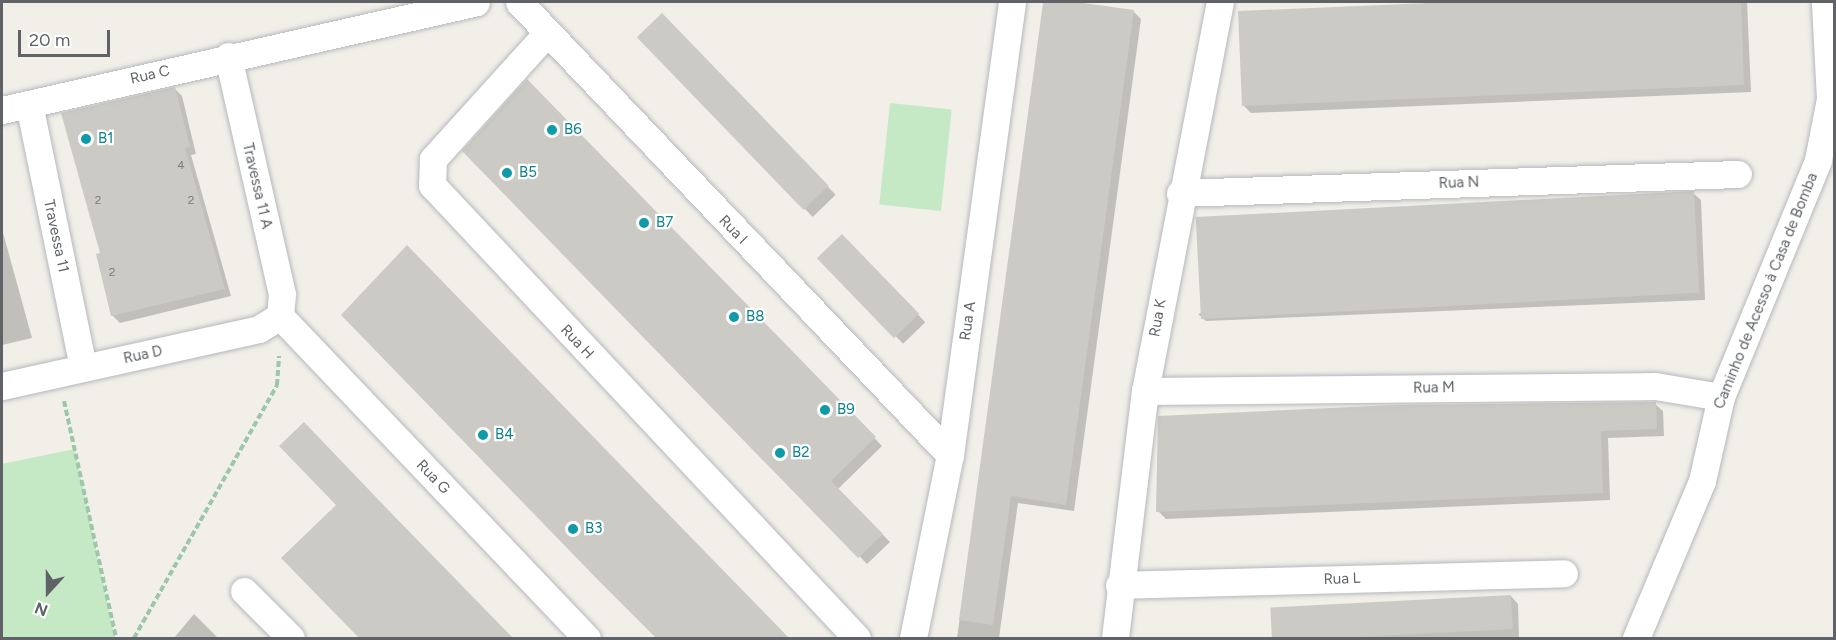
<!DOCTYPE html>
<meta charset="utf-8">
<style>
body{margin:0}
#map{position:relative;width:1836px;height:640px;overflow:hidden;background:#f1efe8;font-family:Figtree,sans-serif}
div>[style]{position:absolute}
.green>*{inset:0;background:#c5e8c5;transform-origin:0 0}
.shadow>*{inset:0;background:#0003;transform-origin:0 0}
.building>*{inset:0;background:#cccac5;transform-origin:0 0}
.path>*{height:4px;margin-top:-2px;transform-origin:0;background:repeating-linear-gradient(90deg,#9cc7a9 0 6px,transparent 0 9px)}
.roads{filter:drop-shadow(0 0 2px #b5b8bc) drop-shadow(0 0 2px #b5b8bc)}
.street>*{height:27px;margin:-13.5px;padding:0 13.5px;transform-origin:13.5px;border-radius:13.5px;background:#fff}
.dots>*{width:16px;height:16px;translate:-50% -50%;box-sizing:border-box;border:3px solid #fff;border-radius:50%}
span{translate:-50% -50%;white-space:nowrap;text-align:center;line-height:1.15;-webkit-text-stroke:4.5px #fff;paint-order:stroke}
.number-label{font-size:12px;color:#7a7d7f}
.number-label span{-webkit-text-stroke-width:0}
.street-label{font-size:15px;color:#5f6368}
.culture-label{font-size:15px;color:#0d838f}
.left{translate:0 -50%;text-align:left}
.frame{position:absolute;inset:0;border:3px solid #5f6368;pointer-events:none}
.north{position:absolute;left:18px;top:562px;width:60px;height:60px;-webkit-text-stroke:4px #fff;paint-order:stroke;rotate:201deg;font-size:16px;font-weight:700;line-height:24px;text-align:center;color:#5f6368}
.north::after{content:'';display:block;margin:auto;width:21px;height:27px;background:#5f6368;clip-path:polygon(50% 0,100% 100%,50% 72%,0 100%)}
.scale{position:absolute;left:18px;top:30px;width:92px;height:27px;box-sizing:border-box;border:3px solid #5f6368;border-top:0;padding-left:8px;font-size:18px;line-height:21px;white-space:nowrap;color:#5f6368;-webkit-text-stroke:4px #fff;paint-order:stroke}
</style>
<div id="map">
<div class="green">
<div style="left:890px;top:103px;width:62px;height:102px;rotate:6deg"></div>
<div style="clip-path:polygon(75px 449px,115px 638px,2px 638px,2px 464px)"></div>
</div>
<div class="shadow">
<div style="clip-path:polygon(1505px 2px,1747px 2px,1751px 92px,1251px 113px,1244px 106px,1239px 13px)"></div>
<div style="clip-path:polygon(1045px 5px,1134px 12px,1141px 19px,1074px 511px,1018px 503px,999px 638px,957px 638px)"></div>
<div style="left:662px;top:15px;width:250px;height:32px;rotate:46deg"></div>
<div style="clip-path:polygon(527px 81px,882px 446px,838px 489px,890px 542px,867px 564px,464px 151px)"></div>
<div style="clip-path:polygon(174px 88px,182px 96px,196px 154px,191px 155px,231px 296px,120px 323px,112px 315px,102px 254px)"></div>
<div style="clip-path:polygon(1693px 193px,1701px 200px,1705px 300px,1206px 321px,1198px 314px)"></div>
<div style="clip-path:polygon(2px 229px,32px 338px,2px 345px)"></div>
<div style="left:842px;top:236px;width:120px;height:31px;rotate:46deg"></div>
<div style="clip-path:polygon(1655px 404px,1663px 411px,1664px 436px,1608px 438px,1610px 500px,1166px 519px,1158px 511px)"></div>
<div style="clip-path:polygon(1511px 596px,1518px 604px,1519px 638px,1273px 638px)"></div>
<div style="clip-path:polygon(194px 614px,218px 638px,174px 638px)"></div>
</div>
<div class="building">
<div style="clip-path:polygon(1076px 2px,1134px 10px,1066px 505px,1011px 496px,993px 625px,959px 620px,1043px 3px)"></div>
<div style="clip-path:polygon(1452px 2px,1741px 2px,1744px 85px,1242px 106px,1238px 11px)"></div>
<div style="left:662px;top:13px;width:240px;height:35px;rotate:46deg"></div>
<div style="clip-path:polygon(527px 79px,876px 437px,831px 481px,883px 534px,858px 558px,462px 151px)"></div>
<div style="clip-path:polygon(175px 87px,190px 147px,185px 148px,225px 289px,111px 316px,96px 254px,100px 253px,61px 113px)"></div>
<div style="left:1694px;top:191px;width:102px;height:499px;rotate:87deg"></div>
<div style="left:842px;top:234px;width:111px;height:35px;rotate:46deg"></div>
<div style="clip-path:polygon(407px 245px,679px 525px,790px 639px,657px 639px,599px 581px,341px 315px)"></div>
<div style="clip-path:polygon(1656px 402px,1657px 429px,1601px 431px,1603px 493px,1156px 512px,1158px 416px,1395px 405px)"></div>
<div style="clip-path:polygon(304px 422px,394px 516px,514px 639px,360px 639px,281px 558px,336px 505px,279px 446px)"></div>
<div style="left:1511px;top:595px;width:34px;height:241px;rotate:87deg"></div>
</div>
<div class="path">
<div style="left:64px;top:401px;width:243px;rotate:77.6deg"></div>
<div style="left:134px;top:638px;width:291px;rotate:-60.5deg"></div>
<div style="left:277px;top:385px;width:29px;rotate:-86deg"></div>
</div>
<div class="roads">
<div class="street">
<div style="left:519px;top:2px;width:625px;rotate:46.43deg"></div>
<div style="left:546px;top:34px;width:169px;rotate:132.1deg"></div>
<div style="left:433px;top:159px;width:26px;rotate:92deg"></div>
<div style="left:432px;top:185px;width:621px;rotate:46.83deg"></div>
<div style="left:29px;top:104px;width:269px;rotate:78.4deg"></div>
<div style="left:2px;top:110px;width:486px;rotate:-12.8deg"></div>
<div style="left:1180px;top:193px;width:558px;rotate:-1.95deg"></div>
<div style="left:280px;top:316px;width:445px;rotate:46.4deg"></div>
<div style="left:2px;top:386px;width:263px;rotate:-12.5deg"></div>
<div style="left:259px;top:329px;width:25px;rotate:-32deg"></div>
<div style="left:280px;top:316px;width:22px;rotate:-85deg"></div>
<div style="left:282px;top:294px;width:244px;rotate:-102.8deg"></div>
<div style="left:1145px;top:391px;width:510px;rotate:-0.56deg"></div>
<div style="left:1655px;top:386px;width:67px;rotate:9.5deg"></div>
<div style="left:1119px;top:585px;width:445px;rotate:-1.5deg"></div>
<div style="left:244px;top:591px;width:66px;rotate:45deg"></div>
<div style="left:913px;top:638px;width:187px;rotate:-78.6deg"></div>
<div style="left:950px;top:455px;width:457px;rotate:-82.2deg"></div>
<div style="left:1115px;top:638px;width:249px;rotate:-83.1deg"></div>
<div style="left:1145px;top:391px;width:396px;rotate:-79.1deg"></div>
<div style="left:1636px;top:638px;width:170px;rotate:-67.2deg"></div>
<div style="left:1702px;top:481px;width:86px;rotate:-77.3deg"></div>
<div style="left:1721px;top:397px;width:256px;rotate:-67.7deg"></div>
<div style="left:1818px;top:160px;width:62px;rotate:-78.9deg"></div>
<div style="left:1830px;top:99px;width:97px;rotate:-93deg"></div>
</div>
</div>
<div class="dots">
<div style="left:552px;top:130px;background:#0f9aa8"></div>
<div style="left:86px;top:139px;background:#0f9aa8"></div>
<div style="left:507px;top:173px;background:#0f9aa8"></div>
<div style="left:644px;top:223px;background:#0f9aa8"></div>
<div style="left:734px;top:317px;background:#0f9aa8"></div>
<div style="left:825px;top:410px;background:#0f9aa8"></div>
<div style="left:483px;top:435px;background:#0f9aa8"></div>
<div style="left:780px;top:453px;background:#0f9aa8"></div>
<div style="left:573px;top:529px;background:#0f9aa8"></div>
</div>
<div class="number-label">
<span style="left:181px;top:166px">4</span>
<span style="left:98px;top:201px">2</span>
<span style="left:191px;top:201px">2</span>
<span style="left:112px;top:273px">2</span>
</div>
<div class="street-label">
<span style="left:150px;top:75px;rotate:-13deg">Rua C</span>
<span style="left:1459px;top:183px;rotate:-2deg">Rua N</span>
<span style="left:257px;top:186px;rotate:77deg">Travessa 11 A</span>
<span style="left:733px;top:230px;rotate:46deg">Rua I</span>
<span style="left:56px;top:236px;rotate:78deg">Travessa 11</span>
<span style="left:1766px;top:291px;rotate:-68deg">Caminho de Acesso à Casa de Bomba</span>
<span style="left:1158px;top:318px;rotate:-80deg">Rua K</span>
<span style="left:968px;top:321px;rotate:-82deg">Rua A</span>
<span style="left:577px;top:342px;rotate:47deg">Rua H</span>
<span style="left:143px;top:355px;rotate:-12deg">Rua D</span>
<span style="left:1434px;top:388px;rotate:-1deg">Rua M</span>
<span style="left:433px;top:477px;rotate:46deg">Rua G</span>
<span style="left:1342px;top:579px;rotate:-2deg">Rua L</span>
</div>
<div class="culture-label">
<span class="left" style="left:564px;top:130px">B6</span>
<span class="left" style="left:98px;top:139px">B1</span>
<span class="left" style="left:519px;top:173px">B5</span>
<span class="left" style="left:656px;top:223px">B7</span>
<span class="left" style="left:746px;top:317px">B8</span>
<span class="left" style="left:837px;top:410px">B9</span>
<span class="left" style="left:495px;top:435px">B4</span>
<span class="left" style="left:792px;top:453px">B2</span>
<span class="left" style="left:585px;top:529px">B3</span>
</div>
<div class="frame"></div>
<div class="north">N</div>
<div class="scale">20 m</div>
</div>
